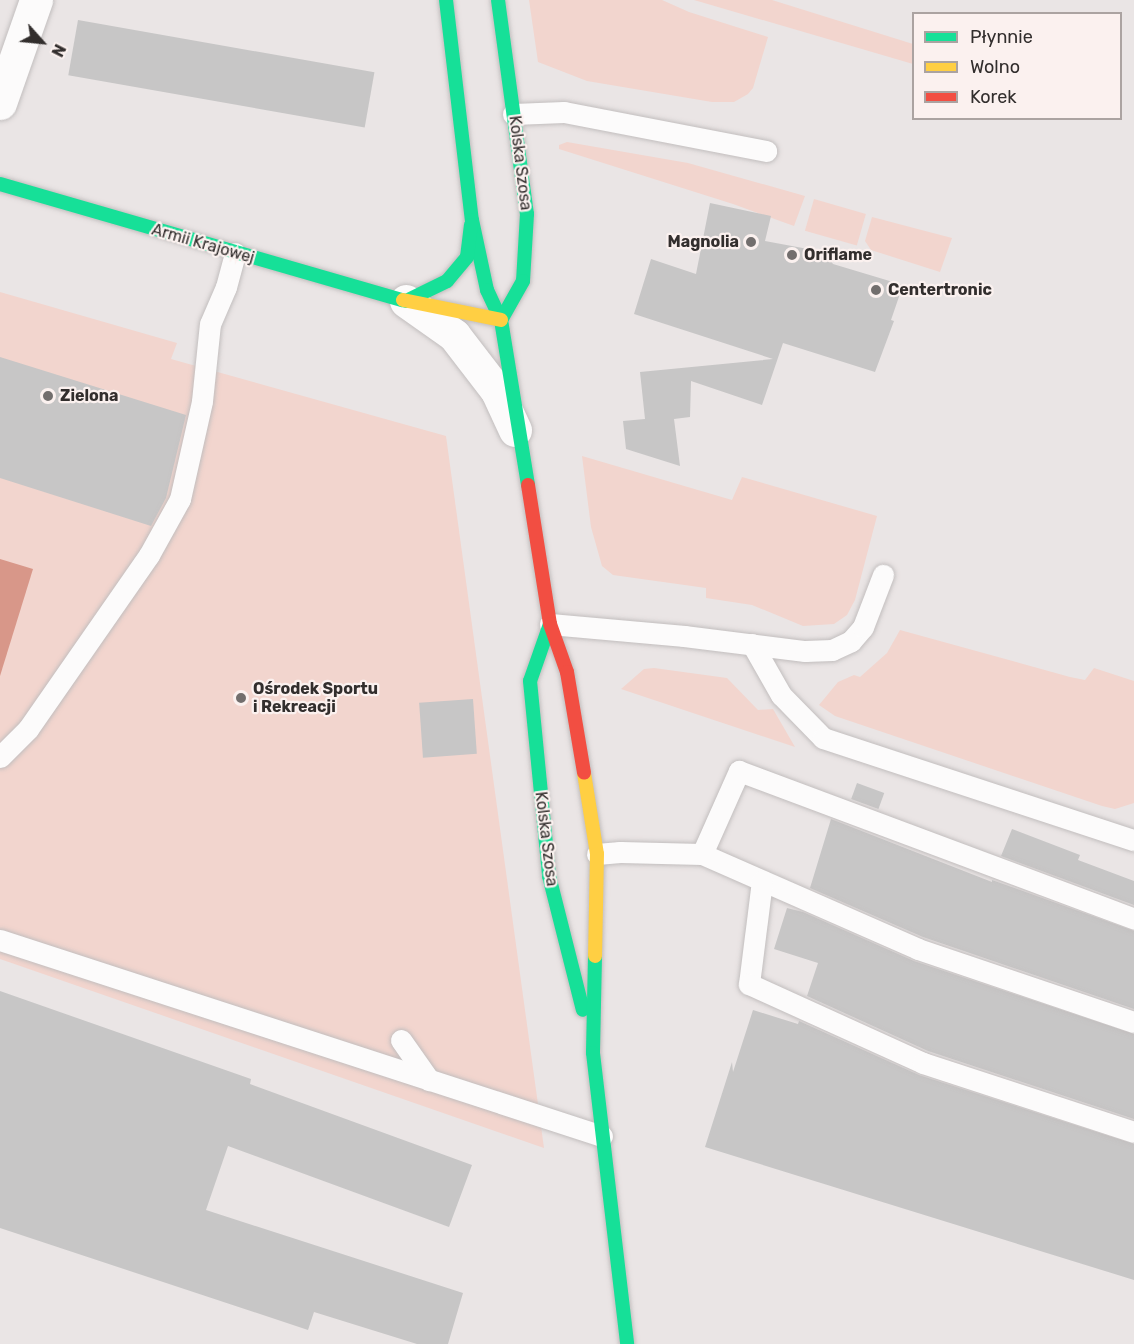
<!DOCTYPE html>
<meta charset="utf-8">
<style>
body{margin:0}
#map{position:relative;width:1134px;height:1344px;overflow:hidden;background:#eae5e5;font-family:Rubik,sans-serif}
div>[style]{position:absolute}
.green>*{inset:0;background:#f2d5ce;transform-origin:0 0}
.water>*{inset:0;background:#d89789}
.building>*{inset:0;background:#c7c6c6;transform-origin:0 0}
.roads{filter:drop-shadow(0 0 2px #c2bebe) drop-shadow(0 0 2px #c2bebe)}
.lane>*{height:21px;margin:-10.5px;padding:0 10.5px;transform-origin:10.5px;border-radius:10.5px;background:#fcfbfb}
.street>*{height:33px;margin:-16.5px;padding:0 16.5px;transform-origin:16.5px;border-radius:16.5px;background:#fcfbfb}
.fast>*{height:14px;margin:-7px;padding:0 7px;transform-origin:7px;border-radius:7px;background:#16e098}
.slow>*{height:14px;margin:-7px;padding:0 7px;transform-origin:7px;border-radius:7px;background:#ffcf43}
.jam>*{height:14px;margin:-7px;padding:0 7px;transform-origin:7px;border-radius:7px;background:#f24e42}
.dots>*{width:16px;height:16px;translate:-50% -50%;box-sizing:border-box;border:3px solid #fbf1ef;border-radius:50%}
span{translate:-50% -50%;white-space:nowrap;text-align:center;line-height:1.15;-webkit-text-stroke:4.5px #fbf1ef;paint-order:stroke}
.street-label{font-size:16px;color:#322e2d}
.poi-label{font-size:16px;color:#322e2d;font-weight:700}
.right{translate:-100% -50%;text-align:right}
.left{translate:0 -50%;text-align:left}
.legend{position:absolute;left:912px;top:12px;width:210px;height:108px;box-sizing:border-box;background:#fbf1ef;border:2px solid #aba3a1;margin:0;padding:8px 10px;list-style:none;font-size:18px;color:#322e2d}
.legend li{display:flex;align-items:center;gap:12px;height:30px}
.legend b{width:30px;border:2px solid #aba3a1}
.north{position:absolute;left:12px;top:12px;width:60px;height:60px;-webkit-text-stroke:4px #fbf1ef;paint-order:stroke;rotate:117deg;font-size:16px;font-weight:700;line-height:24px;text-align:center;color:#322e2d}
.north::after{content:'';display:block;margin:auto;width:21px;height:27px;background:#322e2d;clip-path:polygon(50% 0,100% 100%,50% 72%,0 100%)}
</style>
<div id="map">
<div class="green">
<div style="clip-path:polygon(529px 0,662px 0,689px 12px,768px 37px,753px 88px,748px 94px,734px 102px,712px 102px,587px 81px,538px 62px)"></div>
<div style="clip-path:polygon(694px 0,772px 0,913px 44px,913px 64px)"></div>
<div style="clip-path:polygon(567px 142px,688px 163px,805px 196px,794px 226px,733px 204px,559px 149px,559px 145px)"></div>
<div style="left:814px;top:199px;width:54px;height:33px;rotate:16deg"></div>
<div style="clip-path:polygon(872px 217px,952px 238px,940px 272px,871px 250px,865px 241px)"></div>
<div style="clip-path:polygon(0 292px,177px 343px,171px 359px,446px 436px,544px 1148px,0 959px)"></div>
<div style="clip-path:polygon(582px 456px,732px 500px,742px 477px,877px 516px,855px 600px,847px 615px,834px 624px,803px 626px,752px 605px,706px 598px,706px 588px,613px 575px,602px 566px,591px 527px)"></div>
<div style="clip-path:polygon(900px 630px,1070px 677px,1085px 680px,1094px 668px,1134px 681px,1134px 803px,1115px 809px,1102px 806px,835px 716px,819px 705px,838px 682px,854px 675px,860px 677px,887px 653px)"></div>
<div style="clip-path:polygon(654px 668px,727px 678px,758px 710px,773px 709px,795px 747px,621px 689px,644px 669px)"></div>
</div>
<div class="water">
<div style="clip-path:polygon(0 559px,33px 569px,0 676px)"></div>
</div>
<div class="building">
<div style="left:78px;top:20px;width:301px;height:56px;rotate:10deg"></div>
<div style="clip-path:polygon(710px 203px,771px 216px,765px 241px,824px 252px,833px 264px,903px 285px,891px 320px,894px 321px,875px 372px,783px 343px,762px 405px,691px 381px,690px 417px,674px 419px,680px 466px,626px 449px,623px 421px,645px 419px,640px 372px,773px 359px,634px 314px,651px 259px,696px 274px)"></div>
<div style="clip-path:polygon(0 357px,186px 415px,166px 498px,151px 526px,0 478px)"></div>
<div style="left:473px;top:699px;width:55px;height:54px;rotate:86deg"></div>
<div style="left:857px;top:783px;width:29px;height:17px;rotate:20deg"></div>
<div style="clip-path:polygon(831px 819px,992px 882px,992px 880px,1134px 931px,1134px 1009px,923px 937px,810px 888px)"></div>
<div style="clip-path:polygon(1012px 829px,1080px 855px,1078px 860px,1134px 881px,1134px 905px,1001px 856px)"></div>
<div style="clip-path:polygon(787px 908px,803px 912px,914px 961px,1134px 1034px,1134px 1119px,928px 1051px,807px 996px,818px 963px,774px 949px)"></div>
<div style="clip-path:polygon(0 991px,251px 1079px,250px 1084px,472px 1165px,449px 1227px,228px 1146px,206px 1210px,463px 1293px,448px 1344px,417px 1344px,314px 1312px,308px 1330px,0 1228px)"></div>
<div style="clip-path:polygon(753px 1010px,798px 1024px,799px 1021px,919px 1075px,1134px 1144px,1134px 1280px,705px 1147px,732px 1062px,733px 1072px)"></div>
</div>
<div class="roads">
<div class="lane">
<div style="left:513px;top:114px;width:51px;rotate:-2.2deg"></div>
<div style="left:564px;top:112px;width:206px;rotate:10.9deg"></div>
<div style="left:550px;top:624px;width:135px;rotate:5.1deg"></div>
<div style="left:684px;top:636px;width:122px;rotate:7.1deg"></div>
<div style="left:805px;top:651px;width:27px;rotate:-2deg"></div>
<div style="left:832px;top:650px;width:21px;rotate:-25deg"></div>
<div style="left:851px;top:641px;width:18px;rotate:-49deg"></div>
<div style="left:863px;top:627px;width:56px;rotate:-69deg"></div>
<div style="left:752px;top:644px;width:59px;rotate:60.4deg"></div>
<div style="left:781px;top:695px;width:60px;rotate:45.7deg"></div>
<div style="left:823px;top:738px;width:327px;rotate:18.2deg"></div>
<div style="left:0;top:757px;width:40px;rotate:-45deg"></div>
<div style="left:28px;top:729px;width:212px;rotate:-55.2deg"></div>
<div style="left:149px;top:555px;width:64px;rotate:-61deg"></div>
<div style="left:180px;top:499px;width:100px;rotate:-77.3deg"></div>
<div style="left:202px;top:401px;width:77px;rotate:-84.1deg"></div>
<div style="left:210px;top:324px;width:40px;rotate:-66.6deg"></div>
<div style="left:226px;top:287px;width:35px;rotate:-75deg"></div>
<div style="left:597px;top:854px;width:23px;rotate:-5deg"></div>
<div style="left:620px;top:852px;width:82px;rotate:1.4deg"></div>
<div style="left:702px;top:854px;width:91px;rotate:-66deg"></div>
<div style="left:739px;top:771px;width:422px;rotate:20.5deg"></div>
<div style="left:702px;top:854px;width:236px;rotate:23.7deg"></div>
<div style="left:918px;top:949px;width:228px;rotate:18.7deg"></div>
<div style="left:762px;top:881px;width:104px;rotate:97.2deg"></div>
<div style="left:749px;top:984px;width:191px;rotate:24.4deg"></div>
<div style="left:923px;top:1063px;width:222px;rotate:18.1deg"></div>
<div style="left:0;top:940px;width:633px;rotate:18.03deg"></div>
<div style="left:401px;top:1040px;width:49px;rotate:55deg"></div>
</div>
<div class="street">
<div style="left:0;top:103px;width:109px;rotate:-70.7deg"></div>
<div style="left:406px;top:301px;width:59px;rotate:35.3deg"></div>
<div style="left:454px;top:335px;width:71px;rotate:52.5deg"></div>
<div style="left:497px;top:391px;width:43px;rotate:65.2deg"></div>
</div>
<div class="fast">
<div style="left:446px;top:0;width:222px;rotate:83.3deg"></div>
<div style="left:472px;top:220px;width:72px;rotate:77.9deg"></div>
<div style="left:487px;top:290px;width:33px;rotate:65deg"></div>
<div style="left:501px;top:320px;width:167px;rotate:80.7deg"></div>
<div style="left:498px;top:0;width:216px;rotate:82.3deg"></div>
<div style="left:527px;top:214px;width:67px;rotate:93.4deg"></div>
<div style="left:523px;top:281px;width:45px;rotate:119.4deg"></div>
<div style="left:0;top:184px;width:419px;rotate:16.1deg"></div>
<div style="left:406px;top:301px;width:46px;rotate:-26deg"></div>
<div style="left:447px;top:281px;width:31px;rotate:-50deg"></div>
<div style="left:467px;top:257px;width:32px;rotate:-83deg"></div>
<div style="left:550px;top:624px;width:60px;rotate:109.3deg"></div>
<div style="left:530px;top:681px;width:196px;rotate:84.4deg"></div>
<div style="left:549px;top:876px;width:138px;rotate:75.8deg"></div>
<div style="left:595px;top:956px;width:97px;rotate:91.2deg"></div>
<div style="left:593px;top:1053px;width:293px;rotate:83.3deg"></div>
</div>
<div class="slow">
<div style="left:403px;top:300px;width:100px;rotate:11.5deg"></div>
<div style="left:584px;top:773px;width:82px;rotate:80.9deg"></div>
<div style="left:597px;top:854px;width:102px;rotate:91.1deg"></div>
</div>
<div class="jam">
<div style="left:528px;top:485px;width:141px;rotate:81deg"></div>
<div style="left:550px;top:624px;width:51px;rotate:70.5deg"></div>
<div style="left:567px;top:672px;width:102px;rotate:80.4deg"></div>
</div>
</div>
<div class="dots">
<div style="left:751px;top:242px;background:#726e6d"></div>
<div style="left:792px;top:255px;background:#726e6d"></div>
<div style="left:876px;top:290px;background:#726e6d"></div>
<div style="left:48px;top:396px;background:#726e6d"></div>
<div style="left:241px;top:698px;background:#726e6d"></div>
</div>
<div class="street-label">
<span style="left:520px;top:163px;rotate:83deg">Kolska Szosa</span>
<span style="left:203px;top:244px;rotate:16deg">Armii Krajowej</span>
<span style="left:546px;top:839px;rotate:83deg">Kolska Szosa</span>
</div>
<div class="poi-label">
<span class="right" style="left:739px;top:242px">Magnolia</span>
<span class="left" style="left:804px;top:255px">Oriflame</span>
<span class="left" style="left:888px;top:290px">Centertronic</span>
<span class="left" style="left:60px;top:396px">Zielona</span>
<span class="left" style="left:253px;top:698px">Ośrodek Sportu<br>i Rekreacji</span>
</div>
<ul class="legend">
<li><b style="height:8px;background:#16e098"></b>Płynnie</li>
<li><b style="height:8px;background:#ffcf43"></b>Wolno</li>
<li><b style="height:8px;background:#f24e42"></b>Korek</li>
</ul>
<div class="north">N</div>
</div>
